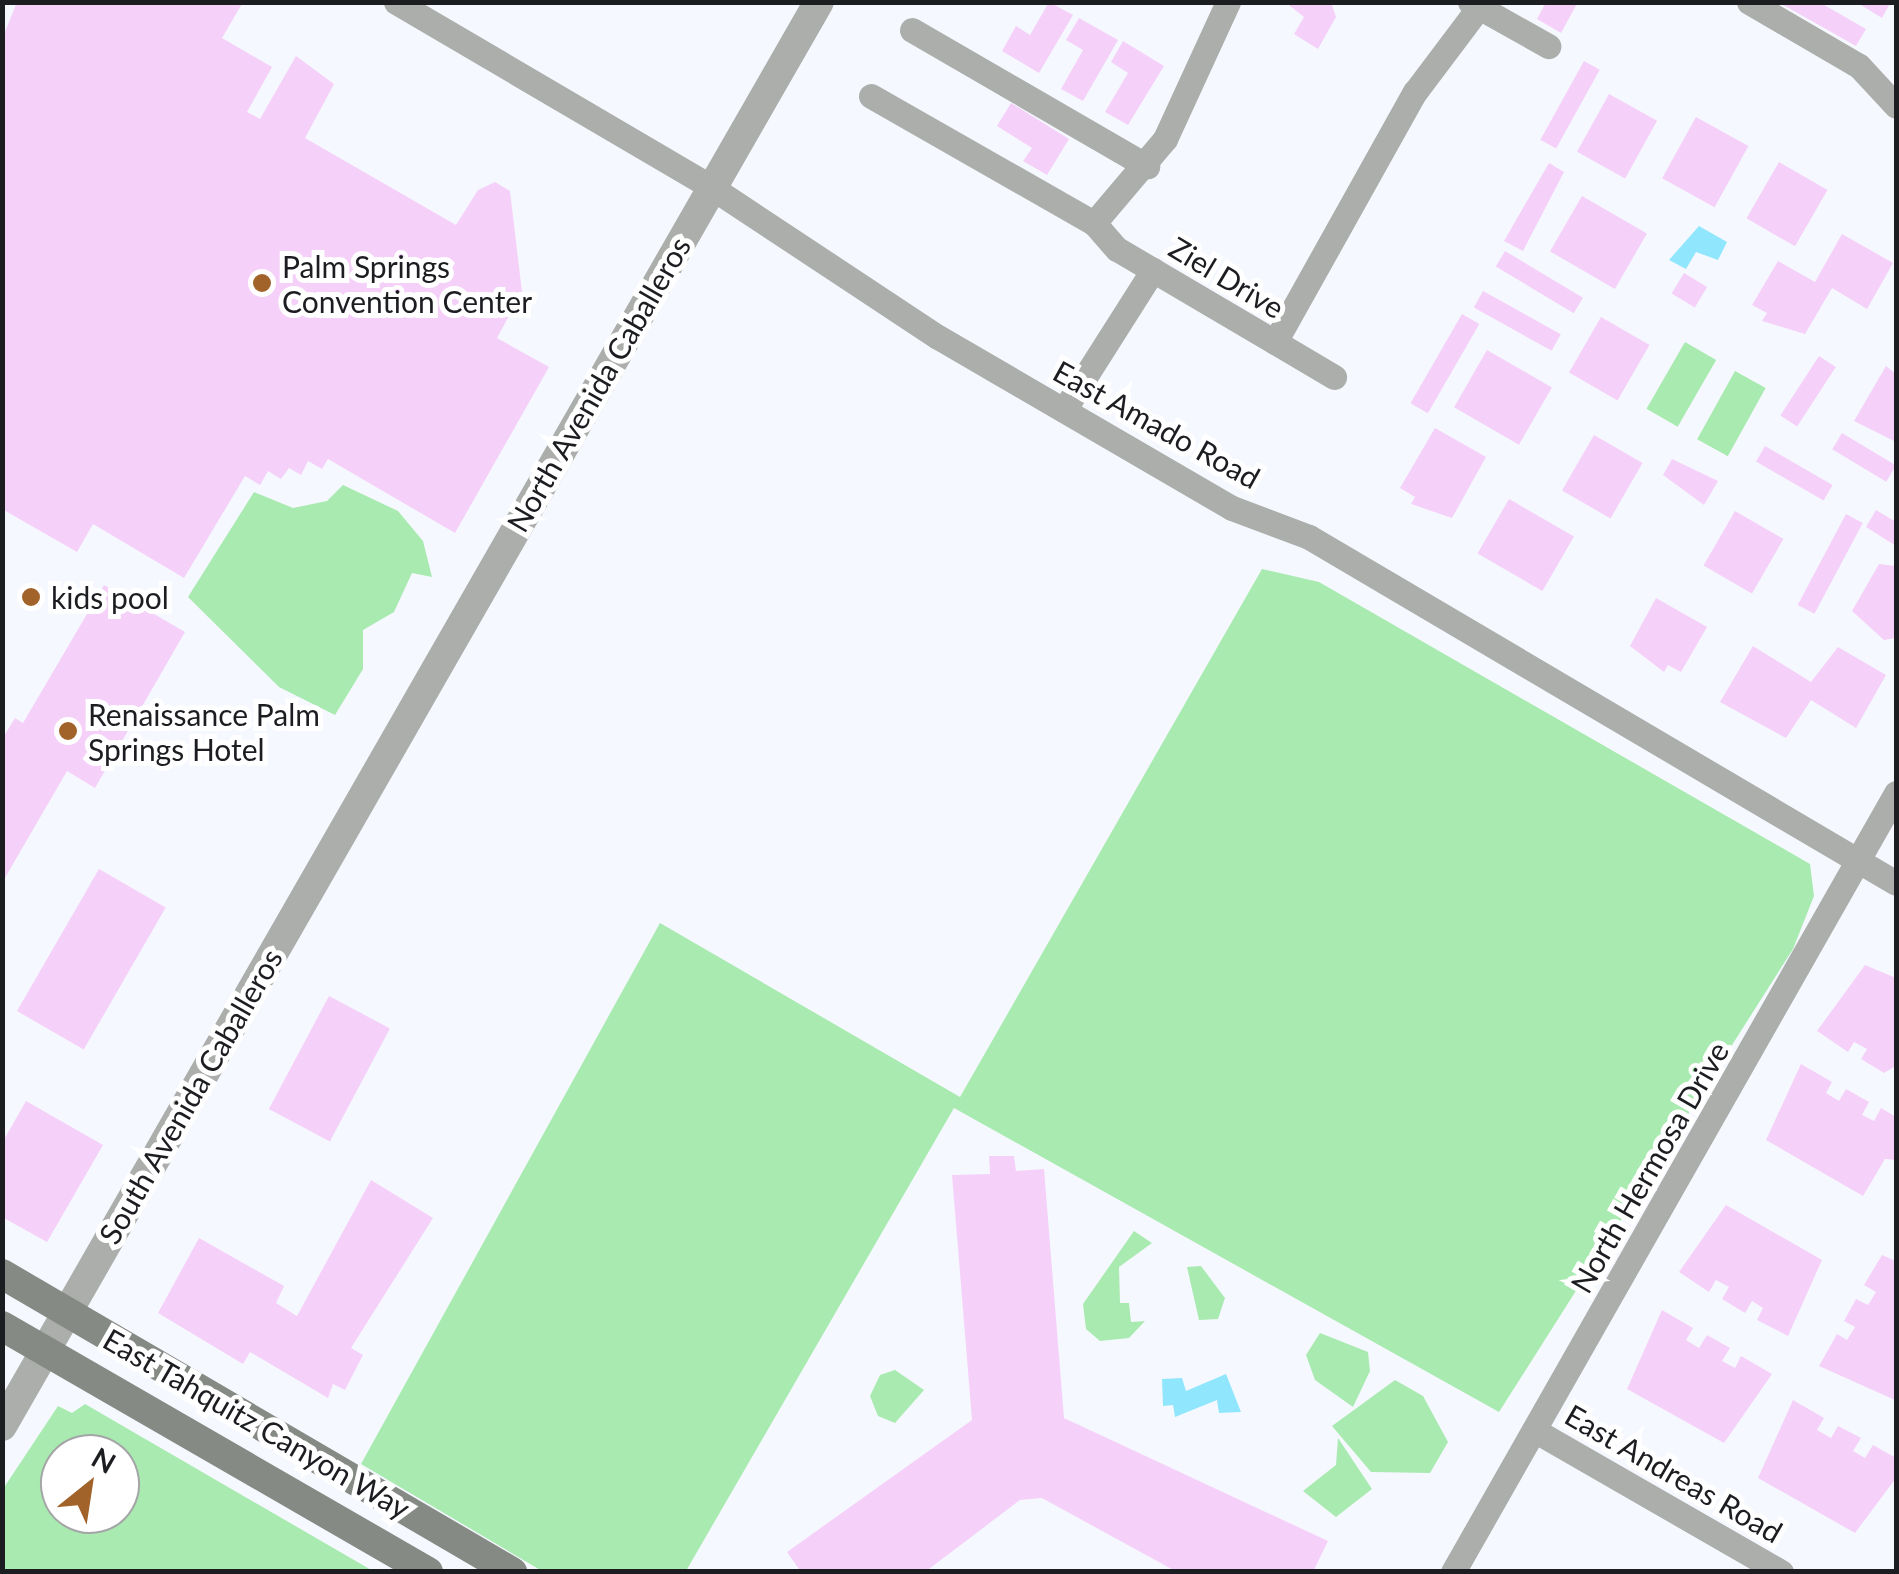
<!DOCTYPE html>
<style>
body{margin:0}
#map{position:relative;width:1899px;height:1574px;overflow:hidden;background:#f6f8ff;font-family:Lato,sans-serif}
div>[style]{position:absolute}
.green>*{inset:0;background:#a8eab0;transform-origin:0 0}
.water>*{inset:0;background:#90e7fd}
.building>*{inset:0;background:#f5d1fa;transform-origin:0 0}
.minor>*{height:25px;margin:-12.5px;padding:0 12.5px;transform-origin:12.5px;border-radius:12.5px;background:#abaeaa}
.tertiary>*{height:30px;margin:-15px;padding:0 15px;transform-origin:15px;border-radius:15px;background:#abaeaa}
.secondary>*{height:30px;margin:-15px;padding:0 15px;transform-origin:15px;border-radius:15px;background:#868a84}
.dots>*{width:28px;height:28px;translate:-50% -50%;box-sizing:border-box;border:5px solid #fff;border-radius:50%}
span{translate:-50% -50%;white-space:nowrap;text-align:center;line-height:1.15;-webkit-text-stroke:10px #fff;paint-order:stroke}
.poi-label{font-size:30px;color:#1c1d21}
.left{translate:0 -50%;text-align:left}
.street-label{font-size:30px;color:#1c1d21}
.frame{position:absolute;inset:0;border:5px solid #1c1d21;pointer-events:none}
.north{position:absolute;left:40px;top:1434px;width:100px;height:100px;box-sizing:border-box;background:#fff;border:2px solid #a4a5a6;border-radius:50%;rotate:30deg;font-size:28px;font-weight:700;line-height:40px;text-align:center;color:#1c1d21}
.north::after{content:'';display:block;margin:auto;width:35px;height:45px;background:#a1632a;clip-path:polygon(50% 0,100% 100%,50% 72%,0 100%)}
</style>
<div id="map">
<div class="green">
<div style="left:1685px;top:342px;width:36px;height:77px;rotate:30deg"></div>
<div style="left:1735px;top:371px;width:35px;height:78px;rotate:29deg"></div>
<div style="clip-path:polygon(343px 485px,398px 511px,423px 541px,432px 577px,412px 573px,394px 612px,363px 630px,363px 669px,335px 715px,279px 687px,188px 597px,254px 492px,293px 508px,327px 501px)"></div>
<div style="clip-path:polygon(1262px 569px,1319px 582px,1810px 864px,1814px 896px,1793px 949px,1499px 1412px,954px 1108px,686px 1571px,542px 1571px,361px 1464px,660px 923px,960px 1097px)"></div>
<div style="clip-path:polygon(1134px 1231px,1152px 1243px,1119px 1267px,1120px 1303px,1129px 1303px,1131px 1322px,1145px 1321px,1129px 1338px,1100px 1341px,1086px 1329px,1083px 1304px)"></div>
<div style="clip-path:polygon(1201px 1266px,1225px 1298px,1218px 1319px,1199px 1320px,1187px 1267px)"></div>
<div style="clip-path:polygon(1320px 1333px,1368px 1352px,1370px 1371px,1353px 1407px,1315px 1380px,1306px 1355px)"></div>
<div style="clip-path:polygon(895px 1370px,924px 1390px,895px 1423px,878px 1416px,870px 1396px,880px 1375px)"></div>
<div style="clip-path:polygon(1395px 1380px,1423px 1396px,1448px 1442px,1430px 1473px,1371px 1472px,1332px 1426px)"></div>
<div style="clip-path:polygon(evenodd,85px 1404px,373px 1571px,3px 1571px,3px 1489px,58px 1406px,72px 1413px,85px 1404px,60px 1454px,120px 1454px,120px 1514px,60px 1514px,60px 1454px)"></div>
<div style="clip-path:polygon(1338px 1438px,1372px 1489px,1336px 1517px,1303px 1491px,1336px 1465px)"></div>
</div>
<div class="water">
<div style="clip-path:polygon(1699px 226px,1727px 242px,1718px 260px,1696px 252px,1686px 269px,1669px 260px)"></div>
<div style="clip-path:polygon(1226px 1374px,1241px 1412px,1219px 1413px,1217px 1400px,1175px 1417px,1173px 1405px,1163px 1406px,1162px 1379px,1182px 1378px,1186px 1391px)"></div>
</div>
<div class="building">
<div style="clip-path:polygon(17px 2px,243px 2px,222px 38px,272px 67px,247px 112px,260px 119px,296px 56px,334px 84px,305px 138px,456px 225px,478px 190px,495px 182px,510px 191px,522px 292px,497px 338px,549px 367px,455px 533px,328px 459px,322px 469px,308px 461px,301px 475px,289px 468px,281px 479px,268px 471px,260px 485px,245px 476px,184px 578px,93px 524px,77px 552px,2px 509px,2px 39px)"></div>
<div style="clip-path:polygon(1049px 2px,1073px 15px,1039px 73px,1002px 51px,1016px 26px,1030px 35px)"></div>
<div style="clip-path:polygon(1331px 2px,1336px 17px,1318px 49px,1294px 34px,1304px 17px,1285px 2px)"></div>
<div style="clip-path:polygon(1546px 2px,1578px 2px,1561px 33px,1537px 19px)"></div>
<div style="clip-path:polygon(1778px 2px,1819px 2px,1866px 29px,1856px 46px)"></div>
<div style="clip-path:polygon(1856px 2px,1891px 2px,1882px 18px)"></div>
<div style="clip-path:polygon(1079px 18px,1118px 40px,1083px 101px,1061px 89px,1083px 50px,1066px 40px)"></div>
<div style="clip-path:polygon(1123px 41px,1164px 66px,1128px 125px,1105px 112px,1128px 73px,1111px 62px)"></div>
<div style="left:1584px;top:61px;width:18px;height:90px;rotate:29deg"></div>
<div style="left:1609px;top:94px;width:55px;height:66px;rotate:29deg"></div>
<div style="clip-path:polygon(1011px 103px,1069px 139px,1047px 175px,1023px 161px,1032px 148px,997px 126px)"></div>
<div style="left:1696px;top:117px;width:60px;height:70px;rotate:29deg"></div>
<div style="left:1779px;top:162px;width:56px;height:65px;rotate:30deg"></div>
<div style="clip-path:polygon(1549px 163px,1564px 172px,1523px 251px,1504px 241px)"></div>
<div style="left:1582px;top:196px;width:75px;height:64px;rotate:30deg"></div>
<div style="clip-path:polygon(1842px 234px,1893px 263px,1867px 309px,1832px 288px,1805px 334px,1762px 321px,1767px 313px,1752px 305px,1778px 261px,1815px 282px)"></div>
<div style="left:1505px;top:251px;width:91px;height:18px;rotate:31deg"></div>
<div style="left:1684px;top:273px;width:27px;height:24px;rotate:31deg"></div>
<div style="left:1483px;top:291px;width:89px;height:19px;rotate:29deg"></div>
<div style="left:1462px;top:314px;width:20px;height:103px;rotate:30deg"></div>
<div style="left:1601px;top:317px;width:56px;height:64px;rotate:30deg"></div>
<div style="left:1487px;top:350px;width:75px;height:66px;rotate:30deg"></div>
<div style="left:1819px;top:356px;width:20px;height:71px;rotate:33deg"></div>
<div style="clip-path:polygon(1886px 366px,1896px 374px,1896px 442px,1854px 421px)"></div>
<div style="clip-path:polygon(1435px 428px,1486px 457px,1452px 518px,1411px 504px,1415px 497px,1400px 488px)"></div>
<div style="left:1842px;top:433px;width:63px;height:19px;rotate:31deg"></div>
<div style="left:1594px;top:435px;width:56px;height:64px;rotate:30deg"></div>
<div style="left:1765px;top:446px;width:78px;height:18px;rotate:30deg"></div>
<div style="clip-path:polygon(1672px 459px,1718px 481px,1704px 505px,1663px 475px)"></div>
<div style="left:1509px;top:499px;width:75px;height:63px;rotate:30deg"></div>
<div style="clip-path:polygon(1876px 510px,1896px 522px,1896px 546px,1866px 527px)"></div>
<div style="left:1735px;top:511px;width:56px;height:63px;rotate:30deg"></div>
<div style="left:1846px;top:514px;width:19px;height:103px;rotate:28deg"></div>
<div style="clip-path:polygon(1879px 564px,1896px 566px,1896px 638px,1884px 640px,1852px 611px)"></div>
<div style="clip-path:polygon(104px 585px,185px 632px,95px 788px,67px 771px,2px 883px,2px 739px,15px 718px,23px 723px)"></div>
<div style="clip-path:polygon(1656px 598px,1707px 627px,1681px 672px,1668px 665px,1664px 672px,1630px 646px)"></div>
<div style="clip-path:polygon(1753px 646px,1811px 682px,1838px 647px,1886px 675px,1856px 728px,1811px 700px,1786px 738px,1720px 702px)"></div>
<div style="left:99px;top:869px;width:77px;height:164px;rotate:30deg"></div>
<div style="clip-path:polygon(1865px 965px,1896px 978px,1896px 1066px,1884px 1073px,1861px 1059px,1867px 1049px,1854px 1042px,1848px 1052px,1817px 1031px)"></div>
<div style="left:329px;top:996px;width:69px;height:128px;rotate:28deg"></div>
<div style="clip-path:polygon(1801px 1064px,1832px 1082px,1826px 1093px,1839px 1101px,1846px 1089px,1869px 1102px,1862px 1115px,1874px 1121px,1881px 1108px,1896px 1117px,1896px 1160px,1885px 1159px,1863px 1196px,1766px 1140px)"></div>
<div style="clip-path:polygon(26px 1101px,103px 1145px,47px 1242px,2px 1217px,2px 1143px)"></div>
<div style="clip-path:polygon(989px 1156px,1014px 1156px,1016px 1171px,1044px 1169px,1064px 1418px,1328px 1541px,1313px 1572px,1177px 1572px,1042px 1498px,1020px 1500px,925px 1572px,801px 1572px,787px 1552px,972px 1420px,952px 1175px,990px 1174px)"></div>
<div style="clip-path:polygon(371px 1180px,433px 1218px,351px 1348px,363px 1355px,345px 1390px,333px 1384px,328px 1398px,250px 1352px,243px 1364px,158px 1313px,199px 1238px,284px 1286px,276px 1303px,297px 1316px)"></div>
<div style="clip-path:polygon(1726px 1205px,1822px 1260px,1788px 1336px,1757px 1320px,1763px 1308px,1752px 1301px,1745px 1313px,1722px 1299px,1729px 1287px,1716px 1280px,1709px 1292px,1679px 1272px)"></div>
<div style="clip-path:polygon(1882px 1255px,1896px 1261px,1895px 1400px,1819px 1366px,1837px 1334px,1847px 1340px,1855px 1327px,1844px 1321px,1856px 1299px,1868px 1305px,1876px 1292px,1864px 1285px)"></div>
<div style="clip-path:polygon(1662px 1310px,1693px 1328px,1686px 1340px,1699px 1348px,1707px 1335px,1730px 1348px,1722px 1361px,1735px 1368px,1741px 1356px,1772px 1374px,1724px 1443px,1627px 1389px)"></div>
<div style="clip-path:polygon(1793px 1400px,1824px 1418px,1817px 1430px,1831px 1438px,1838px 1426px,1861px 1438px,1853px 1451px,1865px 1458px,1873px 1445px,1896px 1458px,1896px 1478px,1855px 1533px,1758px 1478px)"></div>
</div>
<div class="minor">
<div style="left:396px;top:2px;width:365px;rotate:30.4deg"></div>
<div style="left:711px;top:187px;width:272px;rotate:33.5deg"></div>
<div style="left:938px;top:337px;width:340px;rotate:30.2deg"></div>
<div style="left:1232px;top:508px;width:82px;rotate:20.6deg"></div>
<div style="left:1309px;top:537px;width:681px;rotate:30.52deg"></div>
<div style="left:1470px;top:2px;width:90px;rotate:29.4deg"></div>
<div style="left:1749px;top:2px;width:127px;rotate:30.2deg"></div>
<div style="left:1859px;top:66px;width:54px;rotate:47.2deg"></div>
<div style="left:912px;top:30px;width:272px;rotate:30.1deg"></div>
<div style="left:871px;top:96px;width:257px;rotate:29.7deg"></div>
<div style="left:1094px;top:223px;width:110px;rotate:-49.8deg"></div>
<div style="left:1165px;top:139px;width:151px;rotate:-65.3deg"></div>
<div style="left:1094px;top:223px;width:35px;rotate:49deg"></div>
<div style="left:1117px;top:249px;width:252px;rotate:30.5deg"></div>
<div style="left:1275px;top:342px;width:287px;rotate:-60.8deg"></div>
<div style="left:1415px;top:92px;width:106px;rotate:-53deg"></div>
<div style="left:1064px;top:410px;width:166px;rotate:-57.6deg"></div>
<div style="left:1534px;top:1430px;width:285px;rotate:29.9deg"></div>
<div style="left:1453px;top:1572px;width:896px;rotate:-60.37deg"></div>
</div>
<div class="tertiary">
<div style="left:2px;top:1426px;width:1642px;rotate:-60.16deg"></div>
</div>
<div class="secondary">
<div style="left:2px;top:1274px;width:591px;rotate:30.3deg"></div>
<div style="left:2px;top:1326px;width:492px;rotate:30deg"></div>
</div>
<div class="dots">
<div style="left:262px;top:283px;background:#a1632a"></div>
<div style="left:31px;top:597px;background:#a1632a"></div>
<div style="left:68px;top:731px;background:#a1632a"></div>
</div>
<div class="poi-label">
<span class="left" style="left:282px;top:283px">Palm Springs<br>Convention Center</span>
<span class="left" style="left:51px;top:597px">kids pool</span>
<span class="left" style="left:88px;top:731px">Renaissance Palm<br>Springs Hotel</span>
</div>
<div class="street-label">
<span style="left:1227px;top:277px;rotate:31deg">Ziel Drive</span>
<span style="left:598px;top:384px;rotate:-60deg">North Avenida Caballeros</span>
<span style="left:1157px;top:424px;rotate:29deg">East Amado Road</span>
<span style="left:190px;top:1096px;rotate:-60deg">South Avenida Caballeros</span>
<span style="left:1649px;top:1167px;rotate:-60deg">North Hermosa Drive</span>
<span style="left:257px;top:1423px;rotate:30deg">East Tahquitz Canyon Way</span>
<span style="left:1674px;top:1473px;rotate:30deg">East Andreas Road</span>
</div>
<div class="frame"></div>
<div class="north">N</div>
</div>
